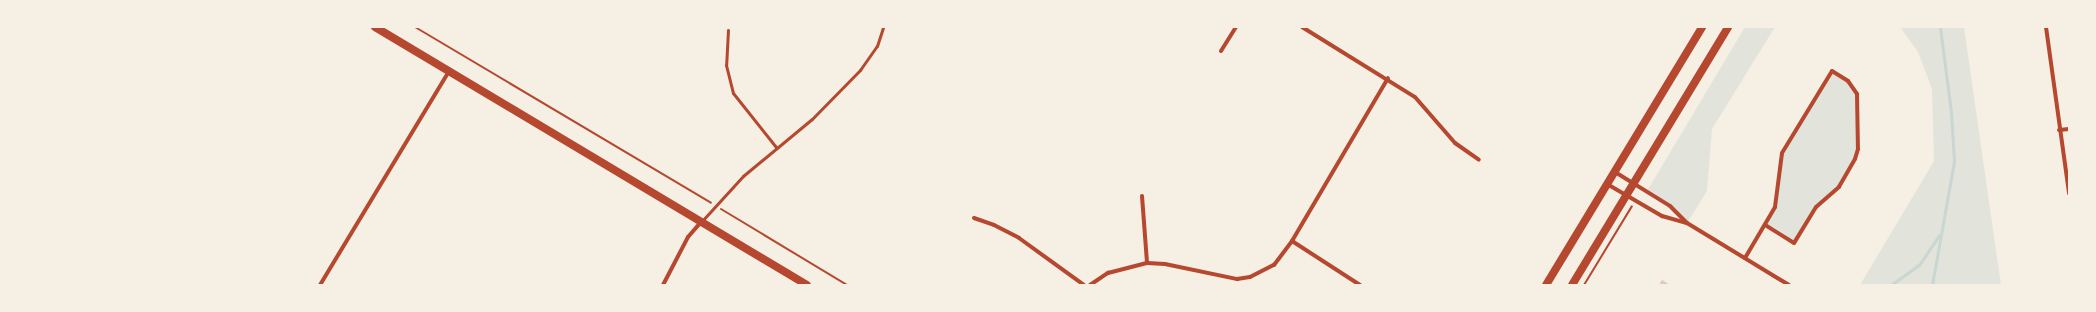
<!DOCTYPE html>
<style>
body{margin:0}
#map{position:relative;width:2096px;height:312px;overflow:hidden;background:#f6efe4;font-family:Raleway,sans-serif}
div>[style]{position:absolute}
.green>*{inset:0;background:#e2e4dc}
.stream>*{height:3px;margin:-1.5px;padding:0 1.5px;transform-origin:1.5px;border-radius:1.5px;background:#c9d6d2}
.building>*{inset:0;background:#e6c5b7}
.path>*{height:2px;margin:-1px;padding:0 1px;transform-origin:1px;border-radius:1px;background:#b5482f}
.service>*{height:3px;margin:-1.5px;padding:0 1.5px;transform-origin:1.5px;border-radius:1.5px;background:#b5482f}
.minor>*{height:4px;margin:-2px;padding:0 2px;transform-origin:2px;border-radius:2px;background:#b5482f}
.secondary>*{height:8px;margin:-4px;padding:0 4px;transform-origin:4px;border-radius:4px;background:#b5482f}
span{translate:-50% -50%;white-space:nowrap;text-align:center;line-height:1.15;-webkit-text-stroke:3.5px #f6efe4;paint-order:stroke}
.frame{position:absolute;inset:0;border:28px solid #f6efe4;pointer-events:none}
</style>
<div id="map">
<div class="green">
<div style="clip-path:polygon(1745px 27px,1775px 27px,1712px 129px,1707px 191px,1687px 223px,1683px 218px,1647px 191px)"></div>
<div style="clip-path:polygon(1900px 27px,1964px 27px,2001px 285px,1860px 285px,1934px 161px,1932px 89px,1918px 52px)"></div>
<div style="clip-path:polygon(1832px 71px,1848px 81px,1857px 94px,1858px 149px,1839px 187px,1823px 199px,1794px 243px,1765px 225px,1775px 207px,1782px 153px)"></div>
</div>
<div class="stream">
<div style="left:1891px;top:285px;width:34px;rotate:-36deg"></div>
<div style="left:1919px;top:265px;width:36px;rotate:-56deg"></div>
<div style="left:1932px;top:285px;width:126px;rotate:-79.9deg"></div>
<div style="left:1954px;top:161px;width:49px;rotate:-93.5deg"></div>
<div style="left:1951px;top:112px;width:86px;rotate:-97.4deg"></div>
</div>
<div class="building">
<div style="clip-path:polygon(1662px 280px,1670px 285px,1659px 285px)"></div>
</div>
<div class="path">
<div style="left:415px;top:27px;width:344px;rotate:30.7deg"></div>
<div style="left:721px;top:209px;width:147px;rotate:31.1deg"></div>
<div style="left:1584px;top:285px;width:92px;rotate:-58.7deg"></div>
</div>
<div class="service">
<div style="left:728px;top:30px;width:35px;rotate:93deg"></div>
<div style="left:726px;top:65px;width:29px;rotate:76deg"></div>
<div style="left:733px;top:93px;width:69px;rotate:51.5deg"></div>
<div style="left:701px;top:222px;width:62px;rotate:-47.6deg"></div>
<div style="left:743px;top:176px;width:89px;rotate:-39.6deg"></div>
<div style="left:812px;top:119px;width:69px;rotate:-45.6deg"></div>
<div style="left:860px;top:70px;width:29px;rotate:-55deg"></div>
<div style="left:877px;top:46px;width:20px;rotate:-72deg"></div>
</div>
<div class="minor">
<div style="left:1302px;top:27px;width:133px;rotate:31.8deg"></div>
<div style="left:1415px;top:97px;width:61px;rotate:49deg"></div>
<div style="left:1455px;top:143px;width:29px;rotate:35deg"></div>
<div style="left:2046px;top:27px;width:168px;rotate:82.1deg"></div>
<div style="left:1221px;top:51px;width:28px;rotate:-58deg"></div>
<div style="left:2059px;top:130px;width:10px;rotate:-6deg"></div>
<div style="left:1615px;top:172px;width:65px;rotate:31.7deg"></div>
<div style="left:1670px;top:206px;width:24px;rotate:45deg"></div>
<div style="left:1607px;top:184px;width:64px;rotate:30.2deg"></div>
<div style="left:1662px;top:216px;width:26px;rotate:16deg"></div>
<div style="left:1687px;top:223px;width:119px;rotate:31.3deg"></div>
<div style="left:1142px;top:196px;width:67px;rotate:85.7deg"></div>
<div style="left:974px;top:218px;width:21px;rotate:19deg"></div>
<div style="left:994px;top:225px;width:28px;rotate:27deg"></div>
<div style="left:1019px;top:238px;width:80px;rotate:35.9deg"></div>
<div style="left:1292px;top:241px;width:81px;rotate:32.9deg"></div>
<div style="left:1745px;top:258px;width:59px;rotate:-59.5deg"></div>
<div style="left:1775px;top:207px;width:54px;rotate:-82.6deg"></div>
<div style="left:1782px;top:153px;width:96px;rotate:-58.6deg"></div>
<div style="left:1832px;top:71px;width:19px;rotate:32deg"></div>
<div style="left:1848px;top:81px;width:16px;rotate:55deg"></div>
<div style="left:1857px;top:94px;width:55px;rotate:89deg"></div>
<div style="left:1858px;top:149px;width:10px;rotate:107deg"></div>
<div style="left:1855px;top:159px;width:32px;rotate:120deg"></div>
<div style="left:1839px;top:187px;width:30px;rotate:139deg"></div>
<div style="left:1816px;top:207px;width:42px;rotate:121.4deg"></div>
<div style="left:1794px;top:243px;width:34px;rotate:-148deg"></div>
<div style="left:320px;top:285px;width:250px;rotate:-58.9deg"></div>
<div style="left:663px;top:285px;width:54px;rotate:-62.5deg"></div>
<div style="left:688px;top:237px;width:20px;rotate:-49deg"></div>
<div style="left:1090px;top:285px;width:22px;rotate:-34deg"></div>
<div style="left:1108px;top:273px;width:40px;rotate:-14.4deg"></div>
<div style="left:1147px;top:263px;width:18px;rotate:3deg"></div>
<div style="left:1165px;top:264px;width:74px;rotate:11.8deg"></div>
<div style="left:1237px;top:279px;width:13px;rotate:-9deg"></div>
<div style="left:1250px;top:277px;width:27px;rotate:-27deg"></div>
<div style="left:1274px;top:265px;width:30px;rotate:-53deg"></div>
<div style="left:1292px;top:241px;width:189px;rotate:-59.5deg"></div>
</div>
<div class="secondary">
<div style="left:375px;top:27px;width:503px;rotate:30.85deg"></div>
<div style="left:1546px;top:285px;width:301px;rotate:-58.8deg"></div>
<div style="left:1572px;top:285px;width:301px;rotate:-58.8deg"></div>
</div>
<div class="frame"></div>
</div>
